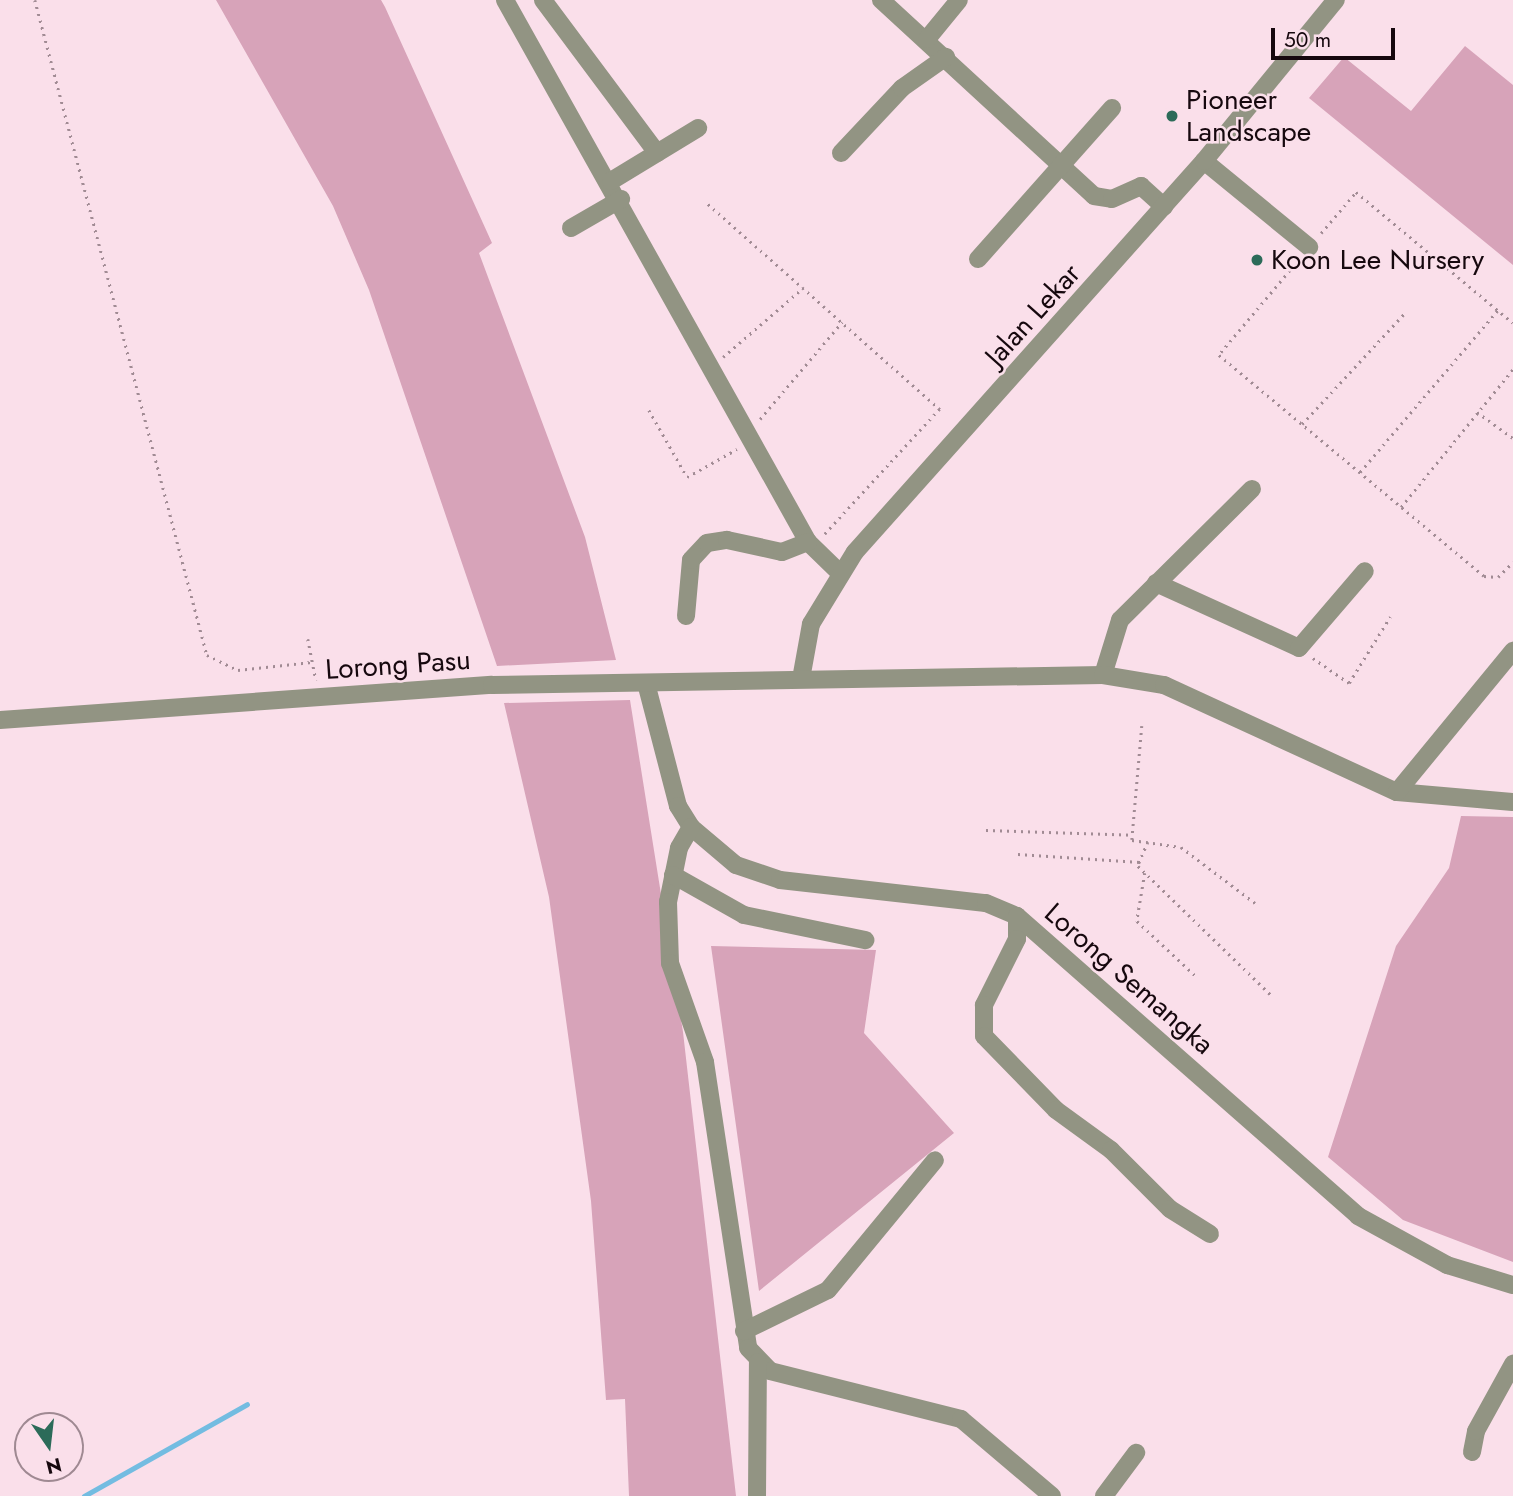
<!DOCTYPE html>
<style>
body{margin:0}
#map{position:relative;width:1513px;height:1496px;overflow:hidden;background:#fadfea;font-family:Jost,sans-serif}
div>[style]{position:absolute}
.green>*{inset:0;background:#d7a3b9}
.stream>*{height:5px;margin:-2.5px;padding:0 2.5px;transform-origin:2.5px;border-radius:2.5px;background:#73bce1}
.path>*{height:2.5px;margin-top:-1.25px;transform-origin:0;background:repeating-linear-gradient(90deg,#a18b94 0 2px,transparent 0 7px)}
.minor>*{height:18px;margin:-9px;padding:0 9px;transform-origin:9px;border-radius:9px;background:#929483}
.dots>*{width:19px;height:19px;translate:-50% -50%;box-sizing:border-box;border:4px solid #fadfea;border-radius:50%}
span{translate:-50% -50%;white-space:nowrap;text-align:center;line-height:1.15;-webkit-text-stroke:5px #fadfea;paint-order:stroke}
.poi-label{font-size:28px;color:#16080e}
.left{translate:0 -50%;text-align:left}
.street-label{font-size:28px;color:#16080e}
.north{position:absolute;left:14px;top:1412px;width:70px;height:70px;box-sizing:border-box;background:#fadfea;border:2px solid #9f8992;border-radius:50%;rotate:166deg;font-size:19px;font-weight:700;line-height:28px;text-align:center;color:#16080e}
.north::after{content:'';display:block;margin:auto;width:24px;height:32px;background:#2c6b59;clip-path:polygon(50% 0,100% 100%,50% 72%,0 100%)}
.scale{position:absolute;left:1271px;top:28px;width:124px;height:32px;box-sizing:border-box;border:4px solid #16080e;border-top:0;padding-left:9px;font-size:21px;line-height:24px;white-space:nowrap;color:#16080e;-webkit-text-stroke:5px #fadfea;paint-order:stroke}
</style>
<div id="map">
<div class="green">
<div style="clip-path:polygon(216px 0,381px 0,385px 7px,492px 243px,479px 253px,585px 537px,616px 660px,497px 666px,369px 290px,333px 206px)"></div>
<div style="clip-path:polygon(1465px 46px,1513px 85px,1513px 265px,1309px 98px,1344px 57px,1411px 111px)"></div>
<div style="clip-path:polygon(630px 700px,683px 1032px,736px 1496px,629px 1496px,625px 1399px,606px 1400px,591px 1201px,549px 897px,504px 703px)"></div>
<div style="clip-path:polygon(1461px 816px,1513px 817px,1513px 1262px,1403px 1220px,1328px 1157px,1396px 946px,1449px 868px)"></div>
<div style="clip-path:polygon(711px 946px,876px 950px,864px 1033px,954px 1133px,759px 1291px)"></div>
</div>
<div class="stream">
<div style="left:84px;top:1496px;width:187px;rotate:-29.4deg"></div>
</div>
<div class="path">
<div style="left:35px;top:0;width:677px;rotate:75.29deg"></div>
<div style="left:207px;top:655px;width:34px;rotate:26deg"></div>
<div style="left:238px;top:670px;width:74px;rotate:-6.2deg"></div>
<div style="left:708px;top:204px;width:310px;rotate:41.5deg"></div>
<div style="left:940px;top:409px;width:170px;rotate:132.6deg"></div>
<div style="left:1321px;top:233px;width:54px;rotate:-49.5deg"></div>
<div style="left:1356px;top:192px;width:204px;rotate:39.8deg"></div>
<div style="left:1299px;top:260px;width:124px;rotate:130.1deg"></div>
<div style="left:1219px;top:355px;width:345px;rotate:39.8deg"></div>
<div style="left:1484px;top:576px;width:14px;rotate:4deg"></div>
<div style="left:1498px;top:577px;width:21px;rotate:-45deg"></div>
<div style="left:723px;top:357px;width:106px;rotate:-40.8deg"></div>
<div style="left:649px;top:410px;width:77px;rotate:60.4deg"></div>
<div style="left:687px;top:477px;width:57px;rotate:-29.2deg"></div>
<div style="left:1477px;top:412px;width:44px;rotate:35.8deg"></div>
<div style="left:760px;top:419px;width:127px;rotate:-49.8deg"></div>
<div style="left:1302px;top:424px;width:150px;rotate:-47.2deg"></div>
<div style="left:1360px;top:472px;width:213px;rotate:-49.6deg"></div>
<div style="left:1401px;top:507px;width:178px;rotate:-50.9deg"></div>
<div style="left:308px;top:639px;width:42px;rotate:79deg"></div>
<div style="left:1313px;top:658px;width:44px;rotate:34.8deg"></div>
<div style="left:1349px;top:683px;width:78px;rotate:-58.2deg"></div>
<div style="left:1142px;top:726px;width:114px;rotate:95deg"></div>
<div style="left:1132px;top:840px;width:49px;rotate:8.1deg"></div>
<div style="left:1181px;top:847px;width:93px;rotate:37.1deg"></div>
<div style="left:986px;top:830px;width:147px;rotate:1.9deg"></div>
<div style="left:1148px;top:842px;width:26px;rotate:113deg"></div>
<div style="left:1138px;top:866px;width:187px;rotate:44.1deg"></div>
<div style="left:1018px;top:854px;width:122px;rotate:3.8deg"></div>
<div style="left:1145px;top:873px;width:49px;rotate:99.5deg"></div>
<div style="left:1137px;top:921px;width:83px;rotate:43.1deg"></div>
</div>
<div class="minor">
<div style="left:505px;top:0;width:621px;rotate:60.79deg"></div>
<div style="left:808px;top:542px;width:43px;rotate:44.1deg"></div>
<div style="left:543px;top:0;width:191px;rotate:53.3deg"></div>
<div style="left:881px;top:0;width:289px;rotate:42.6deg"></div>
<div style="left:1094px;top:196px;width:18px;rotate:9deg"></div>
<div style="left:1112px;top:199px;width:32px;rotate:-24deg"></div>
<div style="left:1141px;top:186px;width:31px;rotate:42deg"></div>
<div style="left:927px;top:39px;width:50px;rotate:-50.6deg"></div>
<div style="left:841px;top:153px;width:89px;rotate:-46.8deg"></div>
<div style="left:902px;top:88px;width:54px;rotate:-35.2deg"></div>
<div style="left:1204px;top:161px;width:136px;rotate:39.3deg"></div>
<div style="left:611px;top:181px;width:102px;rotate:-31.3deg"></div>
<div style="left:571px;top:228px;width:58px;rotate:-30.1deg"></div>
<div style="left:978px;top:259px;width:202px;rotate:-48.4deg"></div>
<div style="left:1156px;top:583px;width:157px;rotate:24.4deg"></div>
<div style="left:1299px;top:648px;width:101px;rotate:-49.4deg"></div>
<div style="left:686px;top:616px;width:56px;rotate:-84.9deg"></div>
<div style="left:691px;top:560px;width:23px;rotate:-47deg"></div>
<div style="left:707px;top:543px;width:20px;rotate:-9deg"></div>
<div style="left:727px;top:540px;width:56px;rotate:12.3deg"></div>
<div style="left:782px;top:552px;width:28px;rotate:-21deg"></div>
<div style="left:1103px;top:675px;width:58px;rotate:-72.8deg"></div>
<div style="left:1120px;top:620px;width:186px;rotate:-44.8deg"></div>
<div style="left:801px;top:679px;width:56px;rotate:-79.7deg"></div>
<div style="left:811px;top:624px;width:84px;rotate:-58.6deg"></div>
<div style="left:855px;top:552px;width:524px;rotate:-48.25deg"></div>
<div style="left:1204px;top:161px;width:208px;rotate:-50.7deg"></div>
<div style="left:646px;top:683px;width:127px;rotate:75.4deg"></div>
<div style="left:678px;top:806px;width:25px;rotate:58deg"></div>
<div style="left:691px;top:827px;width:59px;rotate:40.2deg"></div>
<div style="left:736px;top:865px;width:46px;rotate:18.8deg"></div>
<div style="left:780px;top:880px;width:207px;rotate:6.4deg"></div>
<div style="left:986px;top:903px;width:34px;rotate:23deg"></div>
<div style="left:1017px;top:916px;width:454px;rotate:41.3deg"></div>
<div style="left:1358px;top:1216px;width:102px;rotate:28.8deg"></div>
<div style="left:1447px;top:1265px;width:69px;rotate:16.9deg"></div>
<div style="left:0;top:720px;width:493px;rotate:-4.1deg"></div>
<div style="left:492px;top:685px;width:611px;rotate:-0.94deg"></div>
<div style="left:1103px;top:675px;width:62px;rotate:9.3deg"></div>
<div style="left:1164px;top:685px;width:256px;rotate:24.7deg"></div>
<div style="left:1397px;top:792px;width:116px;rotate:4.9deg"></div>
<div style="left:1397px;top:792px;width:183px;rotate:-50.6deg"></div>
<div style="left:691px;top:827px;width:24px;rotate:120deg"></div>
<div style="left:679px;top:848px;width:55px;rotate:101.5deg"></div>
<div style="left:668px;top:902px;width:61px;rotate:88.1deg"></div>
<div style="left:670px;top:963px;width:105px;rotate:70.5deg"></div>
<div style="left:705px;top:1062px;width:289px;rotate:81.4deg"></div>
<div style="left:748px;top:1348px;width:32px;rotate:46deg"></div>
<div style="left:770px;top:1371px;width:197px;rotate:14.1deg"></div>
<div style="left:961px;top:1419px;width:119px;rotate:40.2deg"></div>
<div style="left:673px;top:875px;width:81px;rotate:29.4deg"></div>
<div style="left:744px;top:915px;width:124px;rotate:11.7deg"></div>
<div style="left:1017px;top:916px;width:23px;rotate:90deg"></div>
<div style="left:1017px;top:939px;width:74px;rotate:116.6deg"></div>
<div style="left:984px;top:1005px;width:31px;rotate:90deg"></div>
<div style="left:984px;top:1036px;width:103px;rotate:45.8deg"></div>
<div style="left:1056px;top:1110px;width:68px;rotate:36deg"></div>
<div style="left:1111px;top:1150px;width:83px;rotate:45deg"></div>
<div style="left:1170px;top:1209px;width:47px;rotate:32deg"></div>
<div style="left:744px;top:1331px;width:93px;rotate:-26deg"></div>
<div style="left:828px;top:1290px;width:168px;rotate:-50.5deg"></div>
<div style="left:1472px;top:1452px;width:21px;rotate:-79deg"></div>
<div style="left:1476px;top:1431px;width:77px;rotate:-61.1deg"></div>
<div style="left:757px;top:1496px;width:134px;rotate:-89.6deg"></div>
<div style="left:1104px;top:1496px;width:54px;rotate:-53.3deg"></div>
</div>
<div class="dots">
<div style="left:1172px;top:116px;background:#2c6b59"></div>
<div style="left:1257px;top:260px;background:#2c6b59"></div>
</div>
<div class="poi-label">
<span class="left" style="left:1186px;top:116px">Pioneer<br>Landscape</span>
<span class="left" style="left:1271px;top:260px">Koon Lee Nursery</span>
</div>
<div class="street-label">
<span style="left:1033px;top:315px;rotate:-48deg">Jalan Lekar</span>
<span style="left:398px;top:665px;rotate:-4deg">Lorong Pasu</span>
<span style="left:1129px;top:979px;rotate:41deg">Lorong Semangka</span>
</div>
<div class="north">N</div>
<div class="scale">50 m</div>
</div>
